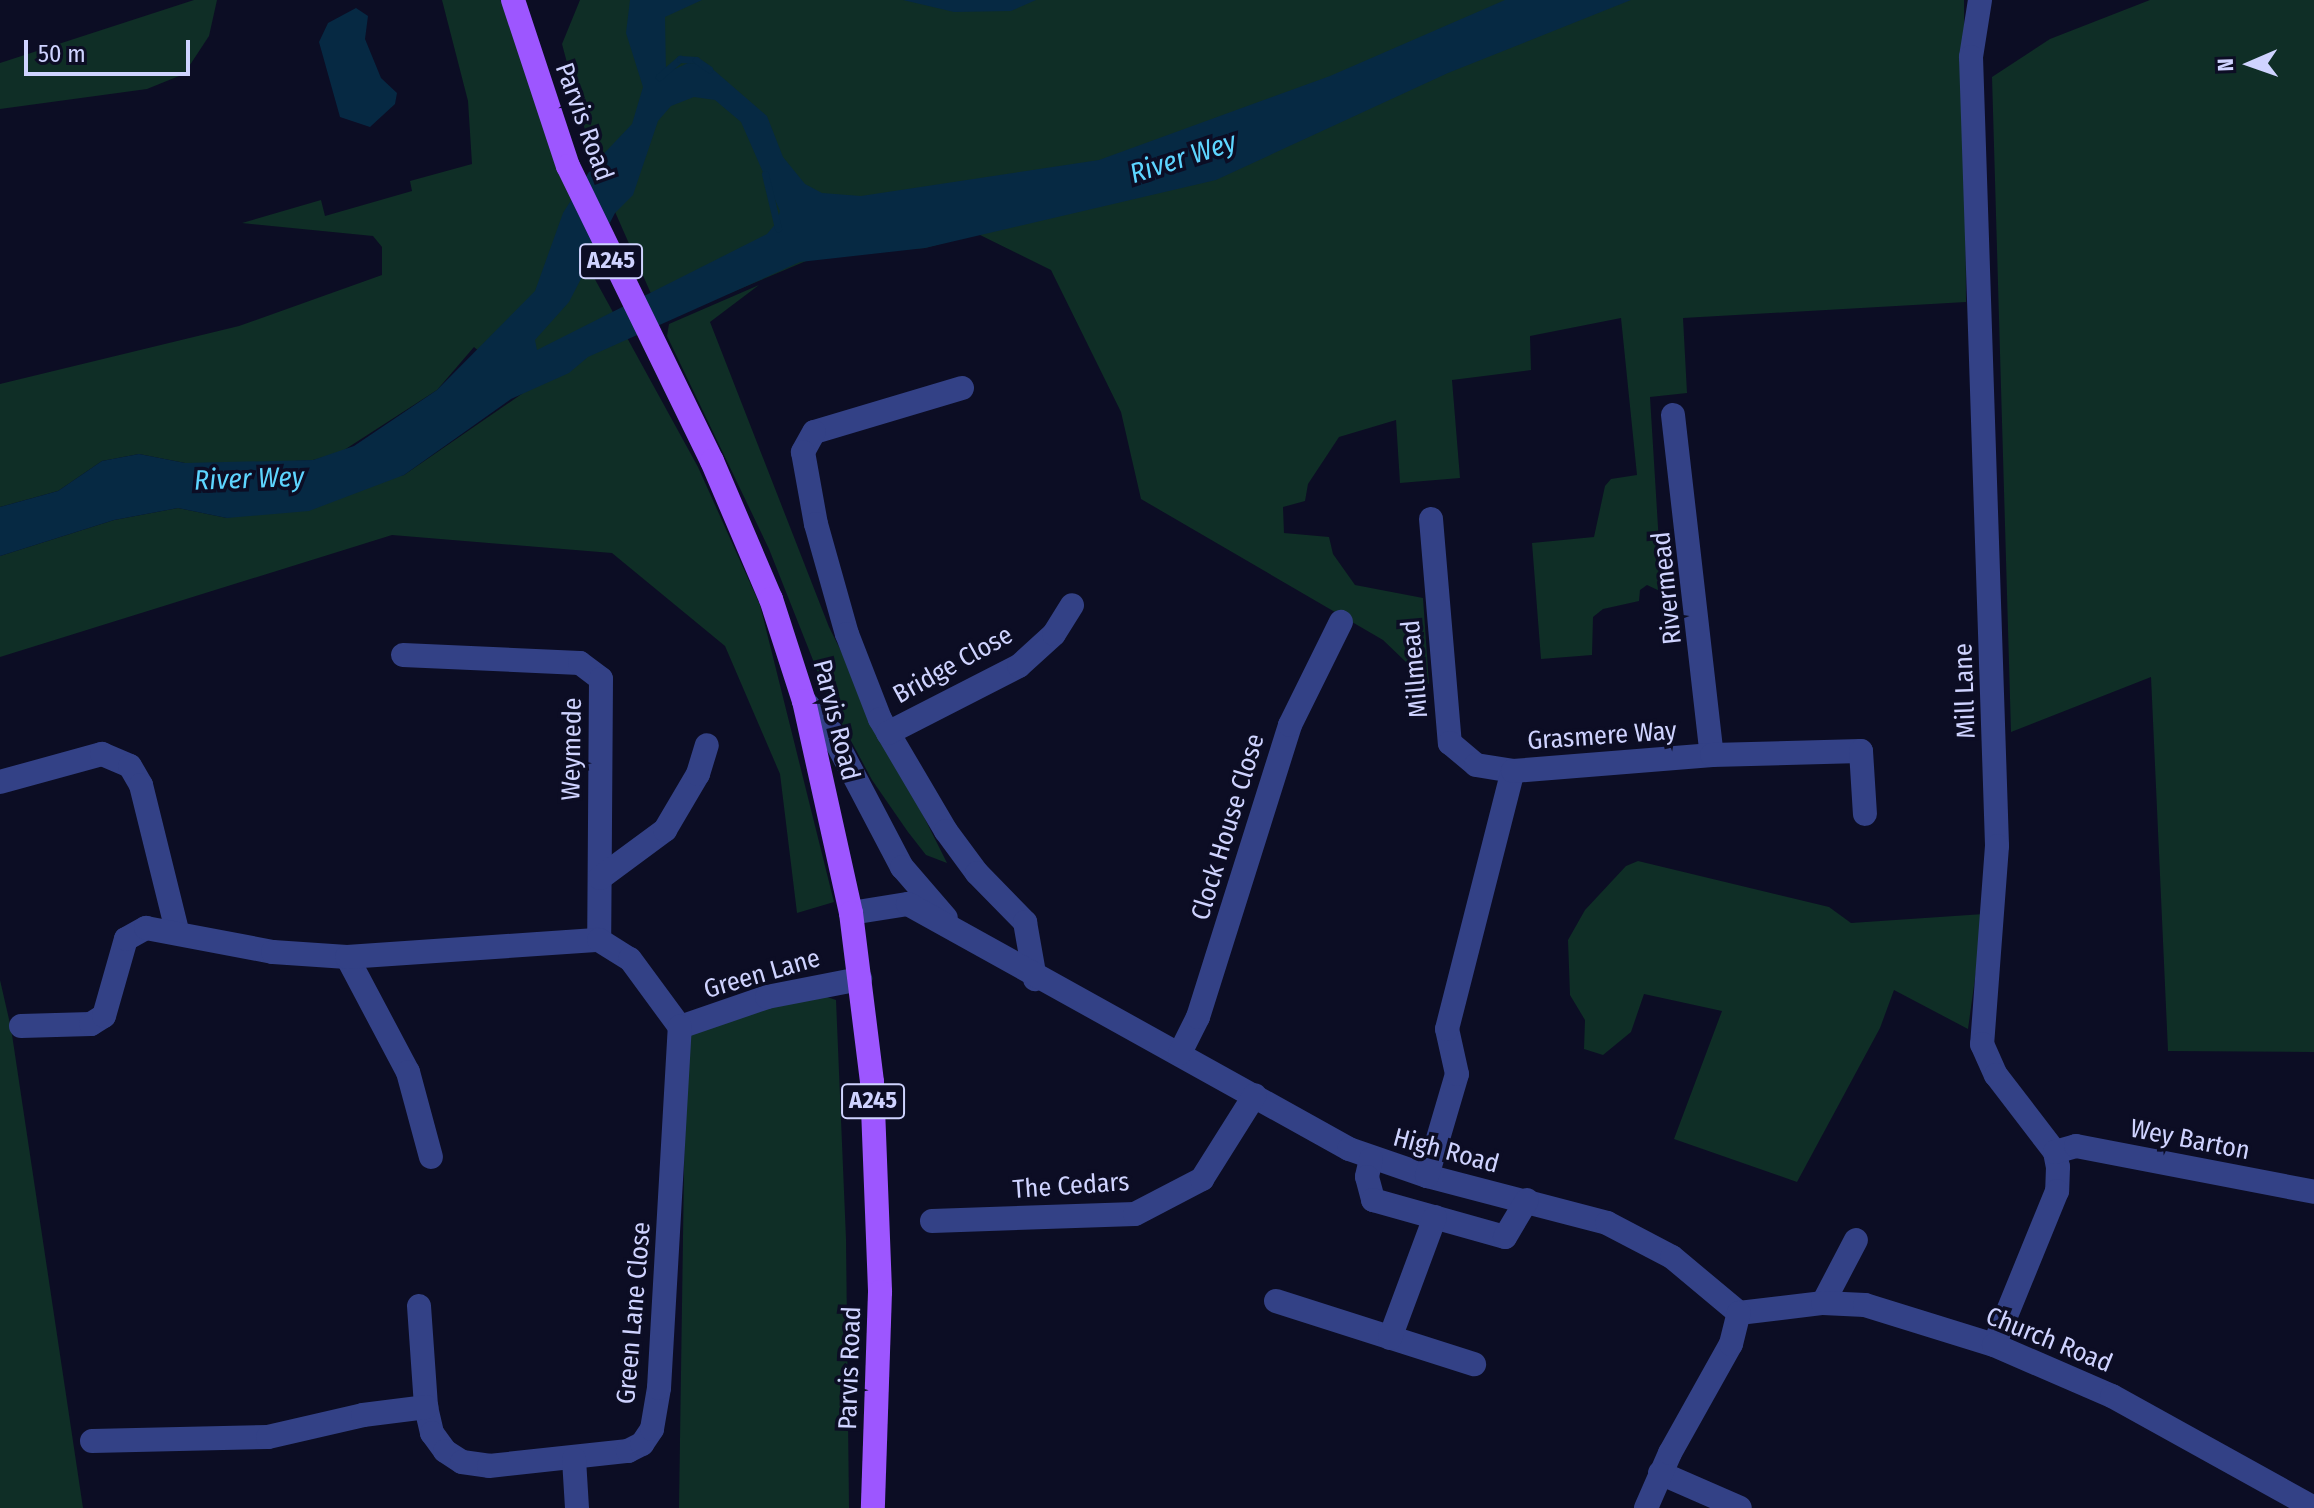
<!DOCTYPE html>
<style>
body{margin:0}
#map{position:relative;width:2314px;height:1508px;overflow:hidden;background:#0c0d24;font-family:"Fira Sans Condensed",sans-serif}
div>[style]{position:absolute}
.green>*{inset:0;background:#0f2e26}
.water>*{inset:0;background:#062943}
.stream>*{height:7px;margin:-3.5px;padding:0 3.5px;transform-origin:3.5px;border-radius:3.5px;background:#062943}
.minor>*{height:24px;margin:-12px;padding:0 12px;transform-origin:12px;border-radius:12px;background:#334186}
.major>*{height:24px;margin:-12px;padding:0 12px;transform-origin:12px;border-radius:12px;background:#9d56ff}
span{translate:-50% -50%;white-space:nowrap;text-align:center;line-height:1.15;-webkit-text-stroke:7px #0c0d24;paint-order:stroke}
.shield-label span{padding:2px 6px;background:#0c0d24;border:2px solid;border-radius:6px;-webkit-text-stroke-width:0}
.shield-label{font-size:24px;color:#cfd3ff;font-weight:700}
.street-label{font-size:26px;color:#cfd3ff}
.water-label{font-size:28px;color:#5dd5ff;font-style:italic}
.north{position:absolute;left:2210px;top:24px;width:80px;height:80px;-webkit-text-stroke:6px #0c0d24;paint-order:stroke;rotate:268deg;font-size:22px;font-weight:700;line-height:32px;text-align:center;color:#cfd3ff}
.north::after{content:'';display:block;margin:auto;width:28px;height:36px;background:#cfd3ff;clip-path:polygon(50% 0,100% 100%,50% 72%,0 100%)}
.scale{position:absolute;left:24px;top:40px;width:166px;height:36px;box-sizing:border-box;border:4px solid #cfd3ff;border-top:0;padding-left:10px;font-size:24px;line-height:28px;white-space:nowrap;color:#cfd3ff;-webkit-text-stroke:6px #0c0d24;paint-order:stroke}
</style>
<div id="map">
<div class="green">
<div style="clip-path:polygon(194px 0,217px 0,209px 36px,184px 74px,147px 89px,0 109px,0 63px)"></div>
<div style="clip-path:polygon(442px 0,513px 0,568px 166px,586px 263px,698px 467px,760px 605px,834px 902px,797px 913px,780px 774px,725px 646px,612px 553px,392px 535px,0 657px,0 556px,114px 520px,178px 508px,227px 518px,404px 475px,526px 391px,474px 347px,437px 390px,341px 452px,313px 460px,240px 464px,185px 463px,139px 454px,102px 461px,58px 491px,0 507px,0 384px,239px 326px,382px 275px,382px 247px,373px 236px,242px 223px,321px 200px,325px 216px,412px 191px,410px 181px,472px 164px,468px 101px)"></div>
<div style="clip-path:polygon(580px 0,1964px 0,1966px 302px,1683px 318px,1687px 393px,1650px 397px,1662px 592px,1647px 585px,1640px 590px,1639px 601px,1603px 609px,1593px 617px,1592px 655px,1541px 659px,1532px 543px,1594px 537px,1605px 486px,1611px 479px,1637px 475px,1621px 318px,1530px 336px,1531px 370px,1452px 380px,1460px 478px,1400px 483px,1396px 420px,1339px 437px,1308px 484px,1305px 501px,1283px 507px,1284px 533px,1329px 537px,1333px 554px,1355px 585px,1423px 598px,1429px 684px,1383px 640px,1141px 499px,1121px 412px,1051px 270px,978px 234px,925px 248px,818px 256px,663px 321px,594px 164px,562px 44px)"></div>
<div style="clip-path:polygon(2150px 0,2314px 0,2314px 1052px,2168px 1051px,2151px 677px,2011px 732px,1992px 77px,2050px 39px)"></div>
<div style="clip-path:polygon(759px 285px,710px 322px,829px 627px,947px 863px,926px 855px,908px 832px,872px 780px,828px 698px,769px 549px,667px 336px,669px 324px)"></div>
<div style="clip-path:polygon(1638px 861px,1829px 907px,1851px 923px,1984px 914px,1968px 1029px,1894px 990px,1880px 1028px,1797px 1182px,1674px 1139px,1722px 1011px,1644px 994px,1631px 1032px,1603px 1055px,1584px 1049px,1585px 1020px,1570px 995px,1568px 940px,1585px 910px,1626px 866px)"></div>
<div style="clip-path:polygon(0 980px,11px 1028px,83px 1508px,0 1508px)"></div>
<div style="clip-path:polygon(815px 993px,836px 1000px,846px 1239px,849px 1508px,679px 1508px,686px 1034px)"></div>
</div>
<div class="water">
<div style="clip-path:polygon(evenodd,630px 0,702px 0,665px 17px,666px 73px,688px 63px,708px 65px,767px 116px,783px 157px,805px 184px,822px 193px,861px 196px,1099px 160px,1330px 76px,1505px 0,1631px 0,1448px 73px,1216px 180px,925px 248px,800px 262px,588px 357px,569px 373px,511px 399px,404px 475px,309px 511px,227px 518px,178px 508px,114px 520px,0 556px,0 507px,58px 491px,102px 461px,139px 454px,185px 463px,313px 460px,354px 446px,437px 390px,535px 291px,563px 213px,594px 164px,632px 124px,643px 87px,626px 33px,630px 0,694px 97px,715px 100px,741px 122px,780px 211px,777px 222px,767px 234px,537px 350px,535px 340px,569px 302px,615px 213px,633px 195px,658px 121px,671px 106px,694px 97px)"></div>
<div style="clip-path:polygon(903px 0,1036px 0,1011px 11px,954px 12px)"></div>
<div style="clip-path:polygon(356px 8px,368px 16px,365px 39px,381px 78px,397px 93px,395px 104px,370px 127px,340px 117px,319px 42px,328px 23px)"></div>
</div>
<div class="stream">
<div style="left:659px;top:77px;width:28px;rotate:-41deg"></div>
<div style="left:680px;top:59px;width:16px;rotate:4deg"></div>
<div style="left:696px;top:60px;width:16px;rotate:35deg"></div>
<div style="left:765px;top:174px;width:56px;rotate:76.5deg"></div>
</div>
<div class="minor">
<div style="left:1980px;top:0;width:58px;rotate:99deg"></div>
<div style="left:1971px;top:57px;width:789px;rotate:88.11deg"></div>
<div style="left:1997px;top:846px;width:199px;rotate:94.3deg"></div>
<div style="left:1982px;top:1044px;width:34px;rotate:66deg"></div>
<div style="left:1996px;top:1075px;width:97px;rotate:52.5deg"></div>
<div style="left:2055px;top:1152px;width:15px;rotate:79deg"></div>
<div style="left:2058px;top:1167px;width:24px;rotate:92deg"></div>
<div style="left:2057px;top:1191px;width:166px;rotate:112.2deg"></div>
<div style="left:962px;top:388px;width:154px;rotate:163.4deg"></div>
<div style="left:814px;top:432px;width:23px;rotate:119deg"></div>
<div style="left:803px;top:452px;width:73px;rotate:79.8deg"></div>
<div style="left:816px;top:524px;width:114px;rotate:74.3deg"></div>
<div style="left:847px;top:634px;width:91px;rotate:68.8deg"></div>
<div style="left:880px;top:719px;width:130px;rotate:59.5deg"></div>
<div style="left:946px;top:831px;width:52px;rotate:53.6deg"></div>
<div style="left:977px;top:873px;width:69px;rotate:45.6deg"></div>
<div style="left:1025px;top:922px;width:58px;rotate:80deg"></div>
<div style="left:1673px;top:415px;width:342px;rotate:83.5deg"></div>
<div style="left:1431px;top:519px;width:225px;rotate:85.2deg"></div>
<div style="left:1450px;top:743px;width:34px;rotate:40deg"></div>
<div style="left:1476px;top:765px;width:37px;rotate:9deg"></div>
<div style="left:403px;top:655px;width:177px;rotate:2.6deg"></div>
<div style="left:580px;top:663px;width:26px;rotate:37deg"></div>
<div style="left:601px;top:679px;width:261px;rotate:90.4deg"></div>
<div style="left:804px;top:701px;width:41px;rotate:48.9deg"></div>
<div style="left:831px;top:732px;width:153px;rotate:62.3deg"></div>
<div style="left:902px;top:867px;width:67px;rotate:49.2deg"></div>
<div style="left:888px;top:733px;width:147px;rotate:-27.1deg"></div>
<div style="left:1019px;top:666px;width:47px;rotate:-42.4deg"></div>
<div style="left:1054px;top:634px;width:34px;rotate:-58deg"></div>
<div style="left:0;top:782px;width:106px;rotate:-15.4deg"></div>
<div style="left:102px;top:754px;width:30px;rotate:23deg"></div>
<div style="left:130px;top:766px;width:22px;rotate:60deg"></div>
<div style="left:141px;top:785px;width:150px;rotate:76.1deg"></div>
<div style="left:600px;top:878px;width:81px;rotate:-36.4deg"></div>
<div style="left:665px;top:830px;width:65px;rotate:-59.5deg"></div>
<div style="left:698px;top:774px;width:30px;rotate:-73deg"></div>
<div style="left:851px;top:913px;width:58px;rotate:-9deg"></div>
<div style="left:908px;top:904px;width:504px;rotate:29.05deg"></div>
<div style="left:1349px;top:1149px;width:83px;rotate:19.1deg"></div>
<div style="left:1427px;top:1176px;width:186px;rotate:14.6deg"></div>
<div style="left:1607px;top:1223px;width:73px;rotate:27.6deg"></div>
<div style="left:1672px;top:1257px;width:87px;rotate:39.9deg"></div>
<div style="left:347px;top:957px;width:130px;rotate:62.1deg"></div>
<div style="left:408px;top:1072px;width:88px;rotate:74.9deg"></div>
<div style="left:21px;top:1026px;width:70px;rotate:-1.6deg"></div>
<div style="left:91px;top:1024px;width:15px;rotate:-32deg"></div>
<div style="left:104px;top:1016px;width:80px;rotate:-74.1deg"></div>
<div style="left:126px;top:939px;width:23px;rotate:-29deg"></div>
<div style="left:146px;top:928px;width:129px;rotate:10.7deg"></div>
<div style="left:273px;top:952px;width:74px;rotate:3.9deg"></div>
<div style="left:347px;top:957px;width:253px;rotate:-3.9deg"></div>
<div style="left:599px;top:940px;width:36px;rotate:32deg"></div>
<div style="left:630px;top:959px;width:84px;rotate:53.7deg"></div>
<div style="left:680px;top:1027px;width:92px;rotate:-19deg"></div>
<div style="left:767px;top:997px;width:95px;rotate:-11deg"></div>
<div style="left:1180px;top:1053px;width:40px;rotate:-63.4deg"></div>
<div style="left:1198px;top:1017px;width:306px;rotate:-72.5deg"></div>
<div style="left:1290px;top:725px;width:115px;rotate:-63.7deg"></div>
<div style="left:2055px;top:1152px;width:22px;rotate:-16deg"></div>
<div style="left:2076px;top:1146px;width:242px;rotate:10.9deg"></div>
<div style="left:1371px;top:1159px;width:18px;rotate:103deg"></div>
<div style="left:1367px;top:1177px;width:24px;rotate:75deg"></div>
<div style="left:1373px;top:1200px;width:137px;rotate:15.7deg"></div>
<div style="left:1505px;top:1237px;width:43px;rotate:-59.3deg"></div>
<div style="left:1427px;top:1176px;width:106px;rotate:-73.6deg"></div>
<div style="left:1457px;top:1074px;width:46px;rotate:-102.5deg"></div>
<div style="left:1447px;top:1029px;width:266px;rotate:-75.7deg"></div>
<div style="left:1513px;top:771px;width:200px;rotate:-4.6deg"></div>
<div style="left:1712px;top:755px;width:149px;rotate:-1.5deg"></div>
<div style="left:1861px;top:751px;width:63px;rotate:86.4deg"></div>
<div style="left:932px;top:1221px;width:203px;rotate:-2deg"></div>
<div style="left:1135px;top:1214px;width:76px;rotate:-27.6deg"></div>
<div style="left:1202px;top:1179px;width:99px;rotate:-57.8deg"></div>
<div style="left:1276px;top:1301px;width:208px;rotate:17.7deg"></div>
<div style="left:1823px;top:1303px;width:71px;rotate:-62.4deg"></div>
<div style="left:419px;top:1306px;width:101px;rotate:86deg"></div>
<div style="left:426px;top:1407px;width:27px;rotate:77deg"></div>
<div style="left:432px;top:1433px;width:22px;rotate:54deg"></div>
<div style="left:445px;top:1451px;width:20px;rotate:33deg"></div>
<div style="left:462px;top:1462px;width:27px;rotate:8deg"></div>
<div style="left:489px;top:1466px;width:140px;rotate:-6.2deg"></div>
<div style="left:628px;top:1451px;width:16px;rotate:-27deg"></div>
<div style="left:642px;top:1444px;width:18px;rotate:-56deg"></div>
<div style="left:652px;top:1429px;width:42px;rotate:-80.3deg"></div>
<div style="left:659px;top:1388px;width:362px;rotate:-86.7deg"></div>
<div style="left:1739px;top:1313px;width:85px;rotate:-6.8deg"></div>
<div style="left:1823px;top:1303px;width:42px;rotate:2.7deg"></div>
<div style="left:1865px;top:1305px;width:135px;rotate:17.2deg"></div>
<div style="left:1994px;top:1345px;width:129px;rotate:23.4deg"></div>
<div style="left:2112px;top:1396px;width:231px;rotate:29deg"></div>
<div style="left:1390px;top:1338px;width:129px;rotate:-69.6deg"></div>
<div style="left:92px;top:1441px;width:176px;rotate:-1.3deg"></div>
<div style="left:268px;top:1437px;width:98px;rotate:-13deg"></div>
<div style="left:363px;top:1415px;width:64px;rotate:-7.2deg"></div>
<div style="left:574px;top:1459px;width:49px;rotate:86.5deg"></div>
<div style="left:1660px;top:1473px;width:87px;rotate:23.6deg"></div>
<div style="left:1646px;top:1508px;width:60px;rotate:-66.4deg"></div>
<div style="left:1670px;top:1453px;width:125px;rotate:-60.8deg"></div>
<div style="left:1731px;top:1344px;width:32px;rotate:-76deg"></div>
</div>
<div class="major">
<div style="left:513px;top:0;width:175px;rotate:71.7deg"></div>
<div style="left:568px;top:166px;width:328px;rotate:64deg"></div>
<div style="left:712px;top:461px;width:150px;rotate:66.9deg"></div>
<div style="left:771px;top:599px;width:107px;rotate:72.1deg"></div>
<div style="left:804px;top:701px;width:217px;rotate:77.5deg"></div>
<div style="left:851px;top:913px;width:170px;rotate:82.9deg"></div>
<div style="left:872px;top:1082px;width:210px;rotate:87.8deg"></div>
<div style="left:880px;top:1292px;width:216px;rotate:91.9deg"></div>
</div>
<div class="shield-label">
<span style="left:611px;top:261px">A245</span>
<span style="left:873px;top:1101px">A245</span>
</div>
<div class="street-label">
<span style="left:584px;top:122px;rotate:70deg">Parvis Road</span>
<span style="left:1667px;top:588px;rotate:-96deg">Rivermead</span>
<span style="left:953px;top:665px;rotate:-29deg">Bridge Close</span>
<span style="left:1415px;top:669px;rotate:-95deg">Millmead</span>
<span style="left:1965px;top:691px;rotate:-92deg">Mill Lane</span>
<span style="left:836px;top:720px;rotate:76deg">Parvis Road</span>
<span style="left:1602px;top:736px;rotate:-4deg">Grasmere Way</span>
<span style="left:572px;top:749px;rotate:-89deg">Weymede</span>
<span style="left:1228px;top:827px;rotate:-73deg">Clock House Close</span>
<span style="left:762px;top:974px;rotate:-16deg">Green Lane</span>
<span style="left:2190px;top:1140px;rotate:11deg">Wey Barton</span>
<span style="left:1446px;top:1151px;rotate:15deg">High Road</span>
<span style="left:1071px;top:1186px;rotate:-4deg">The Cedars</span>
<span style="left:634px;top:1313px;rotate:-85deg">Green Lane Close</span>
<span style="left:2049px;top:1340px;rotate:22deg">Church Road</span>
<span style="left:850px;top:1368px;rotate:-88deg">Parvis Road</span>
</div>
<div class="water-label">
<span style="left:1183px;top:158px;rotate:-18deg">River Wey</span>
<span style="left:249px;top:479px;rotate:-2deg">River Wey</span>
</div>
<div class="north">N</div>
<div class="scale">50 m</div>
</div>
